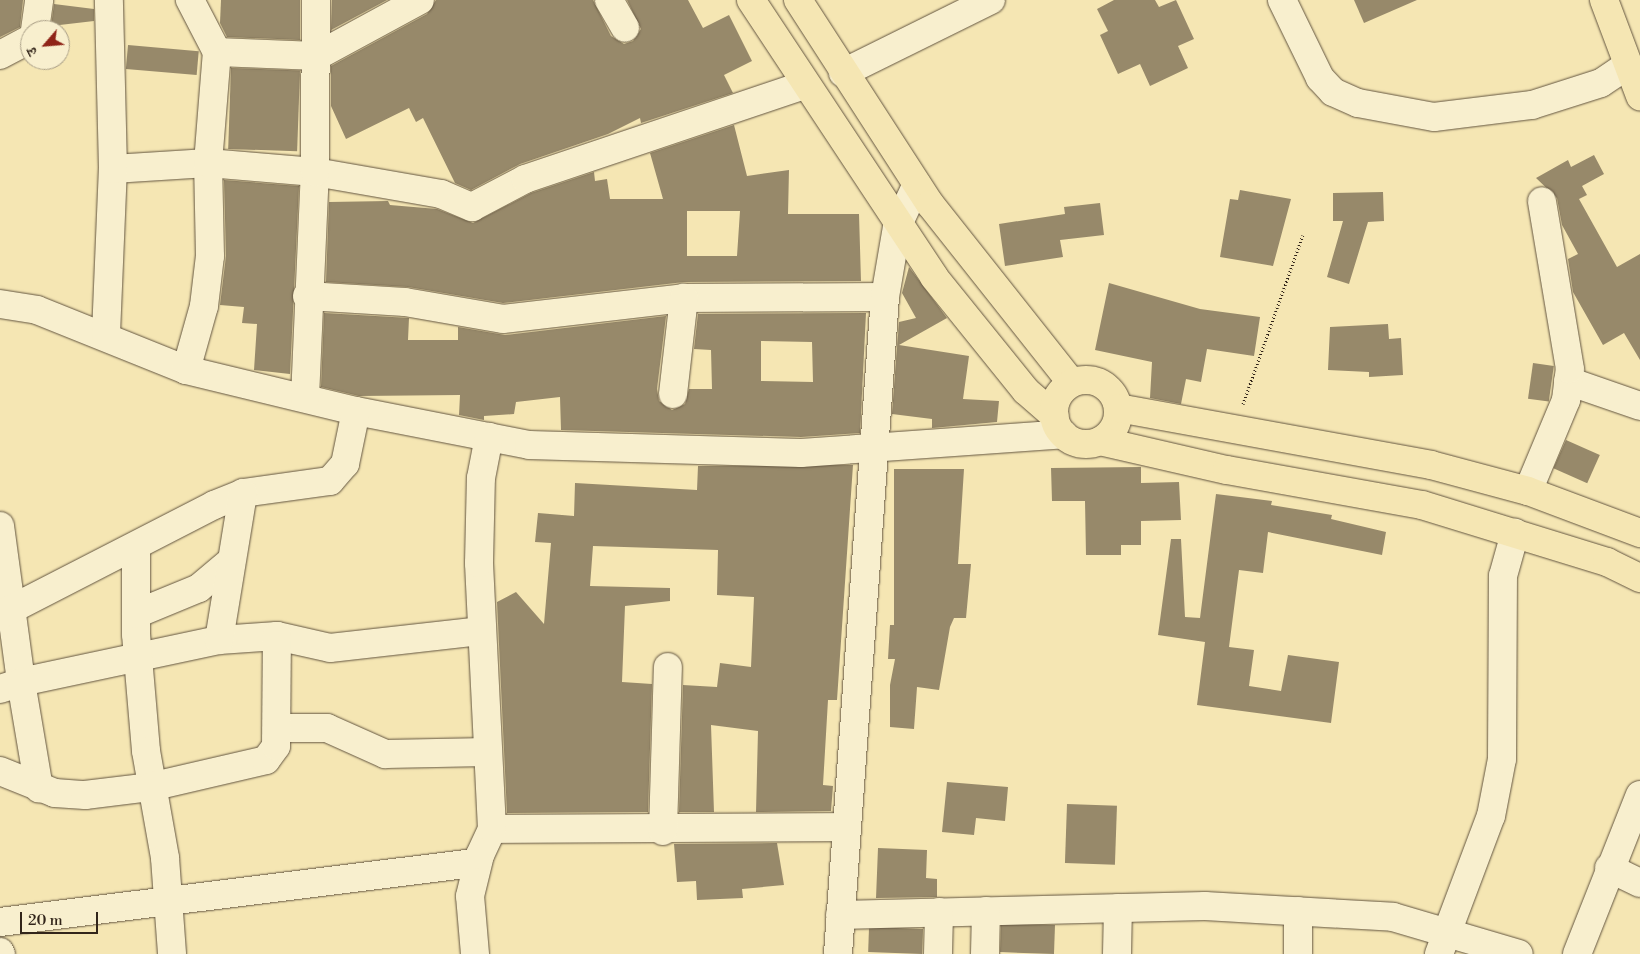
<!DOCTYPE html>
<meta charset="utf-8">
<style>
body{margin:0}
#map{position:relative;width:1640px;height:954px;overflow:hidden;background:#f5e6b3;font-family:"Libre Bodoni","Noto Serif Devanagari",serif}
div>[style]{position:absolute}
.building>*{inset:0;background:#97896a;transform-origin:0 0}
.path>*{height:3px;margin-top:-1.5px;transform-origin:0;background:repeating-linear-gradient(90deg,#32251a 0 1px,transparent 0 3.5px)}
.roads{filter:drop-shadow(0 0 1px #635540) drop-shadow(0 0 1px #635540)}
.minor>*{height:28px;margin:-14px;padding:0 14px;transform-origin:14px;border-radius:14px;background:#f8efce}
.major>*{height:28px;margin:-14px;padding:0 14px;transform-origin:14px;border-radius:14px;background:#f5e6b3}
.major>.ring{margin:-14px;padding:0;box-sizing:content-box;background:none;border:28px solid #f5e6b3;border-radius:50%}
.highway>*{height:28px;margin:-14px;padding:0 14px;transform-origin:14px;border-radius:14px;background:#f5e6b3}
span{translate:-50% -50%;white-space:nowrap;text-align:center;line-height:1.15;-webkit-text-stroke:4.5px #f8efce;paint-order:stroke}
.north{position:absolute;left:20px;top:20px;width:50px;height:50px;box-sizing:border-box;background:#f8efce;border:1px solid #a99e86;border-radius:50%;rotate:243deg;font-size:14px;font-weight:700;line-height:20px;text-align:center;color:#32251a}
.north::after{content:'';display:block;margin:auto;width:18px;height:22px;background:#8f2418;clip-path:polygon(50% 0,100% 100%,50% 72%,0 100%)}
.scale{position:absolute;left:20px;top:912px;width:78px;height:22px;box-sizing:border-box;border:2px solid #32251a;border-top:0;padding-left:6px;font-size:15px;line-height:18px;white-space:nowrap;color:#32251a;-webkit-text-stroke:4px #f8efce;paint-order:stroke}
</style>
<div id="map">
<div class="building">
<div style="clip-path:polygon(0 0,23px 0,20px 27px,0 37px)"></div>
<div style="clip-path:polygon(221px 0,300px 0,300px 40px,227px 37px,220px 23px)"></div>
<div style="clip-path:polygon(332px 0,387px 0,331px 30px)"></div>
<div style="clip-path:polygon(436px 0,593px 0,611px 36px,624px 44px,633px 41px,641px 29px,627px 0,688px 0,703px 28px,729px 15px,752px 61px,724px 75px,733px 93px,641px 123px,640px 118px,608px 134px,520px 164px,471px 190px,455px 183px,423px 118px,416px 122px,409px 108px,346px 139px,331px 106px,331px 66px,427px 14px)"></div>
<div style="clip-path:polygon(1114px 0,1155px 0,1159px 7px,1176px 0,1194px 39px,1178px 46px,1188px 68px,1150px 86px,1140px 64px,1118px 74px,1100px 35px,1108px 31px,1097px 9px)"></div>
<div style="clip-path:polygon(1354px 0,1417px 0,1364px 23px)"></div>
<div style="clip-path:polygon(54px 4px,94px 9px,94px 21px,51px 26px)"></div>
<div style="left:128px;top:45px;width:71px;height:24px;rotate:5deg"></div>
<div style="left:231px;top:68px;width:69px;height:81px;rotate:2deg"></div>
<div style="clip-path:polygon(evenodd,734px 125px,747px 176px,789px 170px,788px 214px,859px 214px,861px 281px,684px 282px,503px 303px,408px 287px,326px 282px,329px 202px,388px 201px,390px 205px,437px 209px,473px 223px,531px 193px,594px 172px,595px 181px,607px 179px,610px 199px,663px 199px,650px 153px,734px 125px,687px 211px,740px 211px,737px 256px,687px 256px,687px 211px)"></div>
<div style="clip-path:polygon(1594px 155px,1604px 174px,1582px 186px,1587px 195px,1579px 199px,1617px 267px,1640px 254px,1640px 360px,1624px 333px,1603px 345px,1573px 292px,1568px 259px,1578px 254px,1562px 225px,1557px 198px,1536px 178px,1568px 160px,1571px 167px)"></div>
<div style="clip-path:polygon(224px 180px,299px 186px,290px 374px,254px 370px,257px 324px,242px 323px,244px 307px,220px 305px,226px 256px)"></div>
<div style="clip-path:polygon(1240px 190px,1291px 199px,1273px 266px,1220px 257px,1230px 199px,1238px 200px)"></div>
<div style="clip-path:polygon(1383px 192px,1384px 221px,1368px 222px,1349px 284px,1327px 277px,1343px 221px,1333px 221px,1333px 193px)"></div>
<div style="clip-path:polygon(1100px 203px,1104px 235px,1060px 240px,1063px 257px,1005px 266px,999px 224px,1065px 214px,1064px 207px)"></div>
<div style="clip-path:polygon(909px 267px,947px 318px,899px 345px,969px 356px,963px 399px,999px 401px,997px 422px,932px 428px,932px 419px,892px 414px,899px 322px,916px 318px,902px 293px)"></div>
<div style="clip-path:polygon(1109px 283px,1200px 309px,1260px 317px,1254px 356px,1207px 349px,1201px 382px,1186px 379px,1181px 404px,1150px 398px,1152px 362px,1095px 350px)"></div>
<div style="clip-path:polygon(evenodd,324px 313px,409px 318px,408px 340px,458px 340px,458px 327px,505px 335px,666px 316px,657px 389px,659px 401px,672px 410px,685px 404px,689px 389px,712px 389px,711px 350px,694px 349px,698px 314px,866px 313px,860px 433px,801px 437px,561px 430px,560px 397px,516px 402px,514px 414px,484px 416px,484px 420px,459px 415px,460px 395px,359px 396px,321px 387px,324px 313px,761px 341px,812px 342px,813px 382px,761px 381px,761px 341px)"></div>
<div style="clip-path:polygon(1388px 324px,1389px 339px,1401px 338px,1403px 375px,1369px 377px,1369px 372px,1328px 370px,1330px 327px)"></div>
<div style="left:1533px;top:363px;width:21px;height:36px;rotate:8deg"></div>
<div style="left:1566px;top:440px;width:37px;height:31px;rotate:24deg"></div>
<div style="clip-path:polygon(853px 465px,837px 700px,828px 700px,823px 785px,833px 786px,831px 811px,756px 812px,758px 731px,711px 725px,714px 812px,679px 812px,683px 685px,717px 687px,720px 663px,751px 667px,754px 597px,717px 595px,718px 550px,593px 546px,590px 586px,670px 588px,670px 601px,625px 606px,622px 682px,652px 684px,648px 812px,507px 813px,497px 602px,516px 592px,544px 624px,551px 543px,535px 542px,538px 513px,574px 516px,575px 483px,697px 490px,698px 466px)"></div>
<div style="clip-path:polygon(1141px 467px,1141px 483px,1179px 482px,1181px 520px,1141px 521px,1141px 545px,1121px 545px,1121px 555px,1086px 555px,1085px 501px,1052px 501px,1051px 468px)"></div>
<div style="clip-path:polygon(894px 469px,964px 469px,958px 564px,971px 564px,966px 618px,954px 618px,950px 627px,939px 690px,917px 687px,914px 729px,890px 727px,890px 685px,895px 659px,888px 659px,890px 625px,894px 625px)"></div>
<div style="clip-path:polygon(1216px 494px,1272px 501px,1271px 505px,1332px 515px,1331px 519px,1386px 532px,1382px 555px,1268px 532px,1263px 573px,1239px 570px,1229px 647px,1254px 650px,1249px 686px,1281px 691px,1288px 655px,1339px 662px,1331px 723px,1197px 705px,1205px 642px,1158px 635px,1171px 539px,1181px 539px,1185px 617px,1200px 618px)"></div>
<div style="clip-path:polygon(947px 782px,1008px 787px,1005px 821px,976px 818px,974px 835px,942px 832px)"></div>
<div style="left:1067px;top:804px;width:50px;height:59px;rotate:2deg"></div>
<div style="clip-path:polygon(777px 843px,784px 885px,742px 889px,743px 898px,697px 900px,696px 881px,677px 882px,674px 844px)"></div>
<div style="clip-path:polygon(878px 848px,927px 850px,926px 878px,937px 879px,937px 897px,876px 898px)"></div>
<div style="left:1055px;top:925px;width:29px;height:54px;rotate:92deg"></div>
<div style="left:923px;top:929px;width:25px;height:54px;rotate:92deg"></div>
</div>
<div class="path">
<div style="left:1243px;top:404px;width:179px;rotate:-70.5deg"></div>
</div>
<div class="roads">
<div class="minor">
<div style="left:609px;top:0;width:32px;rotate:60deg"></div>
<div style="left:1282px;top:0;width:87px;rotate:64deg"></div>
<div style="left:1320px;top:78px;width:19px;rotate:47deg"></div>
<div style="left:1333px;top:92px;width:27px;rotate:24deg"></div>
<div style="left:1358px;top:103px;width:77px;rotate:10.4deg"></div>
<div style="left:1434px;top:117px;width:99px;rotate:-7deg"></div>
<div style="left:1532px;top:105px;width:72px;rotate:-17.7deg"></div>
<div style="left:1601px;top:83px;width:32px;rotate:-34deg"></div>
<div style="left:35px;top:30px;width:30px;rotate:-82deg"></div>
<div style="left:217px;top:52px;width:100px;rotate:2.3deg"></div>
<div style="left:317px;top:56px;width:117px;rotate:-28.5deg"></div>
<div style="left:0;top:55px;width:34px;rotate:-28deg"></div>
<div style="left:843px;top:73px;width:165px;rotate:-26.3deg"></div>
<div style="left:113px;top:169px;width:95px;rotate:-3.6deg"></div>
<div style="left:208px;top:163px;width:107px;rotate:4.8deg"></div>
<div style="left:315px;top:172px;width:128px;rotate:9.9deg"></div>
<div style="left:441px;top:194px;width:34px;rotate:23deg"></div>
<div style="left:472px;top:207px;width:60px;rotate:-27.8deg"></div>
<div style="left:525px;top:179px;width:294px;rotate:-18.6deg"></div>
<div style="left:307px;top:296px;width:98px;rotate:3.5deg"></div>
<div style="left:405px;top:302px;width:99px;rotate:9.8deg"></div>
<div style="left:503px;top:319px;width:182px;rotate:-6.6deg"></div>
<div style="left:684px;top:298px;width:201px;rotate:-0.3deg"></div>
<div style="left:0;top:304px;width:37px;rotate:9deg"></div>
<div style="left:37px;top:310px;width:161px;rotate:21.9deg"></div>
<div style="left:186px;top:370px;width:175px;rotate:13.6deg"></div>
<div style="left:356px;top:411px;width:176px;rotate:11.1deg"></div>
<div style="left:529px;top:445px;width:272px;rotate:1.7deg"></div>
<div style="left:801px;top:453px;width:263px;rotate:-4.1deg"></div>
<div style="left:106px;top:334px;width:165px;rotate:-87.6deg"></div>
<div style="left:113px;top:169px;width:169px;rotate:-91.4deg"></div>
<div style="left:186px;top:370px;width:66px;rotate:-74.3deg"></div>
<div style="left:204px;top:306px;width:50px;rotate:-83.2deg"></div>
<div style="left:210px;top:256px;width:93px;rotate:-91.2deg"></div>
<div style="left:208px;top:163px;width:111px;rotate:-85.4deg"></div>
<div style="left:217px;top:52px;width:59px;rotate:-117.4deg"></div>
<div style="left:1568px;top:381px;width:76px;rotate:19.1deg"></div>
<div style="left:673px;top:394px;width:97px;rotate:-83.5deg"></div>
<div style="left:305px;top:398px;width:226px;rotate:-87.5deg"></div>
<div style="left:315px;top:172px;width:172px;rotate:-89.7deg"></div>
<div style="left:1528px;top:491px;width:99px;rotate:-67.3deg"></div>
<div style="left:1566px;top:400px;width:31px;rotate:-83deg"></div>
<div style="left:1570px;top:369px;width:170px;rotate:-99.5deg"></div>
<div style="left:0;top:526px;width:157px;rotate:82.3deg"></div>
<div style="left:21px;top:682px;width:202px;rotate:-12deg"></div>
<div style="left:219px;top:640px;width:58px;rotate:-3.9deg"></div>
<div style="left:277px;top:636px;width:54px;rotate:12.8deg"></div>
<div style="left:330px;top:648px;width:153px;rotate:-6.4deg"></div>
<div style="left:136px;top:547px;width:87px;rotate:90deg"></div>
<div style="left:136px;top:634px;width:117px;rotate:85.1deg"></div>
<div style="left:146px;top:751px;width:109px;rotate:79.9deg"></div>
<div style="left:165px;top:858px;width:96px;rotate:85.8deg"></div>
<div style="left:136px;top:614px;width:68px;rotate:-22.4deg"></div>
<div style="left:199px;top:588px;width:40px;rotate:-40deg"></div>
<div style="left:0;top:615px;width:241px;rotate:-27.2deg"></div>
<div style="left:214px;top:505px;width:31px;rotate:-22deg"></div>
<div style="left:243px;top:493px;width:88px;rotate:-7.9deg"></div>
<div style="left:330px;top:481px;width:23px;rotate:-49deg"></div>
<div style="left:345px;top:464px;width:54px;rotate:-78.3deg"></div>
<div style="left:219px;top:640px;width:149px;rotate:-80.7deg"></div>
<div style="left:0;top:689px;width:22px;rotate:-18deg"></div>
<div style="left:21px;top:682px;width:108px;rotate:80.4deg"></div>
<div style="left:277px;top:728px;width:50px"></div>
<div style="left:327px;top:728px;width:64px;rotate:24.1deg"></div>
<div style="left:385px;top:754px;width:103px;rotate:-1.1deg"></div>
<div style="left:0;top:771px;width:59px;rotate:21.8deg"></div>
<div style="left:55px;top:793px;width:30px;rotate:4deg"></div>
<div style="left:85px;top:795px;width:65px;rotate:-7deg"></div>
<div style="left:150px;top:787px;width:119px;rotate:-13.1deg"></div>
<div style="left:266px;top:760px;width:17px;rotate:-54deg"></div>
<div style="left:276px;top:746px;width:110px;rotate:-89.5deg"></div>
<div style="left:492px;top:829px;width:354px;rotate:-0.3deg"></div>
<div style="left:663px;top:831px;width:164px;rotate:-88.3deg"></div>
<div style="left:1609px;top:868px;width:34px;rotate:26deg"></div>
<div style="left:840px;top:915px;width:365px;rotate:-1.4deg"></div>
<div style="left:1205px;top:906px;width:188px;rotate:3.3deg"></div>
<div style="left:1393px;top:917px;width:131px;rotate:16.4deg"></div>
<div style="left:0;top:922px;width:481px;rotate:-7.1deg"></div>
<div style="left:0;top:952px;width:2px;rotate:63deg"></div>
<div style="left:475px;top:954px;width:58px;rotate:-94.9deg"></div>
<div style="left:470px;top:896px;width:42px;rotate:-76.3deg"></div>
<div style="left:480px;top:855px;width:29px;rotate:-65deg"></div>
<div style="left:492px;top:829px;width:266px;rotate:-92.8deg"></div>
<div style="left:479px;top:563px;width:85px;rotate:-88.7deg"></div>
<div style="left:481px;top:478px;width:42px;rotate:-79deg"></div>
<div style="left:838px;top:954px;width:659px;rotate:-85.91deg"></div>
<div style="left:885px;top:297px;width:71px;rotate:-80.3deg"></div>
<div style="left:897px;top:227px;width:47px;rotate:-65.1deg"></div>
<div style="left:938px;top:954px;width:42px;rotate:-88.6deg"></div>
<div style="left:985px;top:954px;width:43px;rotate:-88.7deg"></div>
<div style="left:1117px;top:954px;width:46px;rotate:-88.8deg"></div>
<div style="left:1298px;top:954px;width:43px;rotate:-90deg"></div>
<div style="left:1439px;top:954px;width:147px;rotate:-69.4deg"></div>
<div style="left:1491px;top:816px;width:58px;rotate:-79.1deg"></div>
<div style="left:1502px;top:759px;width:183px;rotate:-89.7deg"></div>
<div style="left:1503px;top:576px;width:45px;rotate:-74.4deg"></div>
<div style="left:1577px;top:954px;width:171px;rotate:-68.4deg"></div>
</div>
<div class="major">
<div style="left:751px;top:0;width:332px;rotate:56.5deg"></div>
<div style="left:934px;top:277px;width:146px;rotate:51.1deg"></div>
<div style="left:1026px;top:391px;width:38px;rotate:41deg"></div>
<div style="left:798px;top:0;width:243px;rotate:57.1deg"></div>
<div style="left:930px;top:204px;width:228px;rotate:51.6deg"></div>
<div class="ring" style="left:1054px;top:380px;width:36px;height:36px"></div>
<div style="left:1118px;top:408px;width:318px;rotate:10.3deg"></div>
<div style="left:1431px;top:465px;width:100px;rotate:15deg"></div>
<div style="left:1528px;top:491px;width:120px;rotate:20.6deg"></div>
<div style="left:1100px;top:441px;width:130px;rotate:12.9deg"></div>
<div style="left:1227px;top:470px;width:198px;rotate:10.2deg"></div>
<div style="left:1422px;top:505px;width:194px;rotate:17.1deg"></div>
<div style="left:1607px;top:562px;width:37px;rotate:26deg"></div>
</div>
<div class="highway">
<div style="left:1604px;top:0;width:103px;rotate:69.4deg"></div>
</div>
</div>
<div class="north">उ</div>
<div class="scale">20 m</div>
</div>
